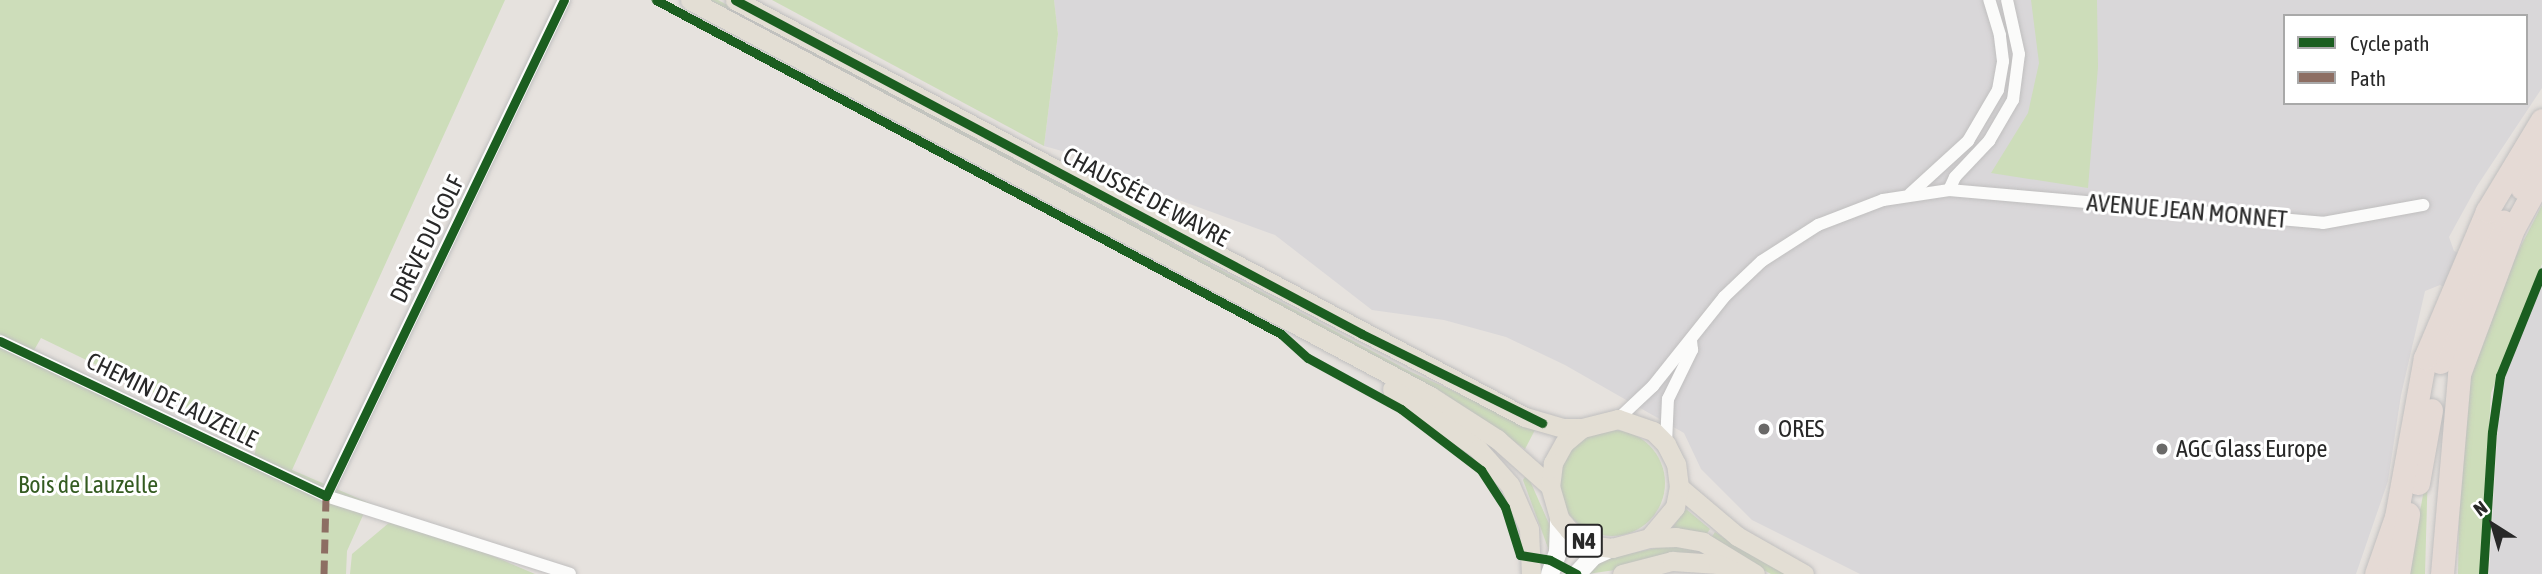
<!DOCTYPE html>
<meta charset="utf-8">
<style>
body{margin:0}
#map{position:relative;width:2542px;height:574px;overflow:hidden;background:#e6e2de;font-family:"Asap Condensed",sans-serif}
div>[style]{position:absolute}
.industrial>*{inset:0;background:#d9d7d9}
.green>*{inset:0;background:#cdddba}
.round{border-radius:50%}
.roads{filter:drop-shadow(0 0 2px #c0bfbf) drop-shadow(0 0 2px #c0bfbf)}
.street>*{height:12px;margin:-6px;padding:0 6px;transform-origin:6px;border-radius:6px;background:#fbfbfa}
.secondary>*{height:18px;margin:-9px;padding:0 9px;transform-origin:9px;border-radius:9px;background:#fbfbfa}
.primary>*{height:19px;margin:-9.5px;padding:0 9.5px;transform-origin:9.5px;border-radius:9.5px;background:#e3ded4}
.highway>*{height:23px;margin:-11.5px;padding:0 11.5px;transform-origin:11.5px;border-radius:11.5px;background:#e5dad5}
.quiet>*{height:7px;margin-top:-3.5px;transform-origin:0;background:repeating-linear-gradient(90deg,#8d6e63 0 14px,transparent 0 21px)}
.cycleway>*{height:9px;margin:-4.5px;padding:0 4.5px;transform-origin:4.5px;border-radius:4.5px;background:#1b5e20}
.dots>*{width:19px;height:19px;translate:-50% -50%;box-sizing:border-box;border:4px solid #fff;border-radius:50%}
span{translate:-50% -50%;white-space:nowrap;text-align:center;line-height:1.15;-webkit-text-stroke:6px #fff;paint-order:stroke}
.shield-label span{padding:2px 5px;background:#fff;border:2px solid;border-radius:5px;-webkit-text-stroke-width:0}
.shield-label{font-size:23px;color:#282828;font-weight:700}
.street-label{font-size:24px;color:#282828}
.poi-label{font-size:24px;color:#282828}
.left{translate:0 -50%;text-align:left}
.park-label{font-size:24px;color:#345b21}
.legend{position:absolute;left:2283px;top:14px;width:245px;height:91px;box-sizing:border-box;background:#fff;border:2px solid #a9a9a9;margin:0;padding:9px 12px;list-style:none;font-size:21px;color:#282828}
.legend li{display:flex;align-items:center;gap:14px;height:35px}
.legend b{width:35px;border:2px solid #a9a9a9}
.north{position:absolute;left:2458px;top:490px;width:70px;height:70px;-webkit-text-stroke:5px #fff;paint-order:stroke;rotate:323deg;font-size:19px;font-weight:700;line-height:28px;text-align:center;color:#282828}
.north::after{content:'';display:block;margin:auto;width:24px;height:32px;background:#282828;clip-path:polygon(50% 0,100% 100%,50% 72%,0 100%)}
</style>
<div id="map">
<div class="industrial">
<div style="clip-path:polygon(evenodd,1054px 0,2542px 0,2542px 88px,2477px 186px,2449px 237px,2454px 251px,2509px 277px,2542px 267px,2542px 574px,2489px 574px,2500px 392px,2520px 333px,2504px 325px,2495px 310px,2440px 285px,2425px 291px,2401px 395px,2388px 481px,2356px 574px,1860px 574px,1752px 520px,1701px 469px,1684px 433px,1565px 365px,1506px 337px,1444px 320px,1372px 310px,1275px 235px,1165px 195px,1105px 163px,1044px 146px,1058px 34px,1054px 0,2285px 16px,2526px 16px,2526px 103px,2285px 103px,2285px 16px)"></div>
</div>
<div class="green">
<div style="clip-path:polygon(0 0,505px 0,292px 470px,535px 574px,350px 574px,352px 554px,390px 522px,254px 457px,257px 443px,41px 338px,33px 352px,0 337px)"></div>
<div style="clip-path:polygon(710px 0,718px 0,1411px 372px,1536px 428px,1525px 449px,1440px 391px)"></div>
<div style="clip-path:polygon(772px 0,1054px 0,1058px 34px,1044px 146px)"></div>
<div style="clip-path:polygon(2031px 0,2097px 0,2098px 67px,2088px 188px,1991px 173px,2028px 113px,2039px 63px)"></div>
<div style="clip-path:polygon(2542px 205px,2542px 264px,2491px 393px,2481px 574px,2458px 574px,2460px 463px,2469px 374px,2506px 275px)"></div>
<div style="clip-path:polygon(0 346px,364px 513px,347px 551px,346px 574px,0 574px)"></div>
<div class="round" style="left:1559px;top:430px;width:106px;height:106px"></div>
<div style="clip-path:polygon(2428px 467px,2425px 574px,2403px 574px,2421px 506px)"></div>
<div style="clip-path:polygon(1527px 474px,1550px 526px,1551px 556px,1523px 480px)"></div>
<div style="clip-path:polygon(1686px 509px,1710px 529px,1704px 538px,1672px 528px)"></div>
<div style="clip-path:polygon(1715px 532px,1735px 545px,1788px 574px,1771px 574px,1709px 541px)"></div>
<div style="clip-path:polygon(1681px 543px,1714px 556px,1587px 574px,1589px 567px,1608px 558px)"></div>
</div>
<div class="roads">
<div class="street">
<div style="left:1949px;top:190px;width:14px;rotate:-65deg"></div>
<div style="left:1955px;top:177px;width:50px;rotate:-46.6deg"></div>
<div style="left:1989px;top:141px;width:48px;rotate:-59.7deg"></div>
<div style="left:2013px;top:100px;width:46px;rotate:-82.6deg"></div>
<div style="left:2019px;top:54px;width:55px;rotate:-102.5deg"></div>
<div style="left:1910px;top:194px;width:79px;rotate:-42.4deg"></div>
<div style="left:1968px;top:141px;width:59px;rotate:-59.5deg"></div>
<div style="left:1998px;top:90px;width:29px;rotate:-80deg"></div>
<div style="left:2003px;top:61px;width:26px;rotate:-97deg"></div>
<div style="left:2000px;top:35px;width:37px;rotate:-107deg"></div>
<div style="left:0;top:341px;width:361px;rotate:25.4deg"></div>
<div style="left:326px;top:496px;width:256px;rotate:17.7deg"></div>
<div style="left:1618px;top:419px;width:48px;rotate:-43.3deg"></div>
<div style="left:1653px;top:386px;width:114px;rotate:-51.4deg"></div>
<div style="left:1724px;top:297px;width:52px;rotate:-43.5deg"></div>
<div style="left:1762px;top:261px;width:67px;rotate:-32.7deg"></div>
<div style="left:1818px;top:225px;width:70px;rotate:-21deg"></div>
<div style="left:1883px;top:200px;width:67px;rotate:-8.6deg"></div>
<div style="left:1949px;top:190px;width:375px;rotate:5deg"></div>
<div style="left:2323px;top:223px;width:102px;rotate:-10.2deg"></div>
<div style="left:1666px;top:444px;width:45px;rotate:-87.5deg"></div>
<div style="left:1668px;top:399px;width:55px;rotate:-63.9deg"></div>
<div style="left:1692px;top:350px;width:10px;rotate:-96deg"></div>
<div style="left:326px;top:496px;width:550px;rotate:-64.37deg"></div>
</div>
<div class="secondary">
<div style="left:1550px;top:574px;width:23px;rotate:-70deg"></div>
<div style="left:1558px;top:552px;width:34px;rotate:-88deg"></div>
<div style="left:1577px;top:574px;width:25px;rotate:-47deg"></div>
<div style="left:1594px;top:556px;width:20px;rotate:-24deg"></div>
</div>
<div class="primary">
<div style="left:690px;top:0;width:839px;rotate:28.15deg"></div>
<div style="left:1430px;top:396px;width:80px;rotate:32.7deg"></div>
<div style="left:1497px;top:439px;width:71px;rotate:41.6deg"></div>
<div style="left:735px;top:0;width:893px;rotate:27.83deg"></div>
<div style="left:1525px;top:417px;width:40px;rotate:16deg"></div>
<div style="left:1563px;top:428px;width:19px"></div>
<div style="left:1392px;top:389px;width:105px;rotate:34.9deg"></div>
<div style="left:1478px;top:449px;width:48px;rotate:48.4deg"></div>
<div style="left:1510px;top:485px;width:48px;rotate:66.6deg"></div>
<div style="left:1529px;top:529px;width:45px;rotate:87.5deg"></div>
<div style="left:1679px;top:487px;width:76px;rotate:40.2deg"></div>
<div style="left:1737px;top:536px;width:77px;rotate:29.6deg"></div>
<div style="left:1649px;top:538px;width:40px;rotate:-50deg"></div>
<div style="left:1675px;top:507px;width:20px;rotate:-79deg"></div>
<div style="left:1679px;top:487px;width:23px;rotate:-97deg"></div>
<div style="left:1676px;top:464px;width:22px;rotate:-117deg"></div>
<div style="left:1666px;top:444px;width:18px;rotate:-135deg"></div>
<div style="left:1653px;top:431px;width:37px;rotate:-161deg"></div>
<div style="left:1618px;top:419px;width:37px;rotate:166deg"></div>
<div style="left:1582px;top:428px;width:23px;rotate:140deg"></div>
<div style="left:1564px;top:443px;width:23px;rotate:119deg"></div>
<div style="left:1553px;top:463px;width:23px;rotate:97deg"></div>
<div style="left:1550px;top:486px;width:33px;rotate:74deg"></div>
<div style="left:1559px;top:518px;width:16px;rotate:50deg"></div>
<div style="left:1569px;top:530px;width:31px;rotate:31deg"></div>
<div style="left:1596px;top:546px;width:16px;rotate:7deg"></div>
<div style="left:1612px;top:548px;width:38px;rotate:-15deg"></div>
<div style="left:1649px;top:538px;width:27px;rotate:-2deg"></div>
<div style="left:1676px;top:537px;width:27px;rotate:10deg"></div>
<div style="left:1703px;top:542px;width:61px;rotate:31.6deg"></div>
<div style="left:1622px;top:574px;width:52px;rotate:-14.6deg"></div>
<div style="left:1672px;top:561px;width:46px;rotate:3.7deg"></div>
<div style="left:1718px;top:564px;width:20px;rotate:24deg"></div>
</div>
<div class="highway">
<div style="left:2522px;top:188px;width:41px;rotate:-60.9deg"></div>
<div style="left:2440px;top:362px;width:107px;rotate:-67.5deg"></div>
<div style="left:2481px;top:263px;width:47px;rotate:-61.8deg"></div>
<div style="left:2418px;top:483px;width:74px;rotate:-79.9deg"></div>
<div style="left:2376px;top:574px;width:60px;rotate:-70.7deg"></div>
<div style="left:2396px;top:517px;width:162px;rotate:-79.7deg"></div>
<div style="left:2425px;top:358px;width:160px;rotate:-67.1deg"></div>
<div style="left:2487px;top:211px;width:106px;rotate:-58.9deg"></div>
<div style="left:2398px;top:574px;width:61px;rotate:-80.5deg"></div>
<div style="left:2442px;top:574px;width:201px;rotate:-85.1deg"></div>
<div style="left:2459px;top:374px;width:155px;rotate:-69.6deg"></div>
<div style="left:2513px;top:229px;width:60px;rotate:-61.3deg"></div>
</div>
</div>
<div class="quiet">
<div style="left:324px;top:574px;width:78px;rotate:-88.5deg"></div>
</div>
<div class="cycleway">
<div style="left:656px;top:0;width:709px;rotate:28.12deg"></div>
<div style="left:1281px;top:334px;width:36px;rotate:42deg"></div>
<div style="left:1308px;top:358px;width:106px;rotate:28.7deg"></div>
<div style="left:1401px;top:409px;width:101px;rotate:37.3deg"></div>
<div style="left:1481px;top:470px;width:44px;rotate:57deg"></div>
<div style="left:1505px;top:507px;width:50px;rotate:72.6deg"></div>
<div style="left:1520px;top:555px;width:30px;rotate:9deg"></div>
<div style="left:1550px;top:560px;width:30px;rotate:28deg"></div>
<div style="left:735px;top:0;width:710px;rotate:28.04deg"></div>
<div style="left:1362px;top:334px;width:201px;rotate:26.3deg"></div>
<div style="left:0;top:341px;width:361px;rotate:25.4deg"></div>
<div style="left:326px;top:496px;width:550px;rotate:-64.37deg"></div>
<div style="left:2483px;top:574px;width:142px;rotate:-86.4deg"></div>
<div style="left:2492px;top:432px;width:57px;rotate:-81.9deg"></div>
<div style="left:2500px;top:376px;width:112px;rotate:-68deg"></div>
</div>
<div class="dots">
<div style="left:1764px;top:429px;background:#6a6968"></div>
<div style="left:2162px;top:449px;background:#6a6968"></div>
</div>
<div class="shield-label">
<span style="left:1584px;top:541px">N4</span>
</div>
<div class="street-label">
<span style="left:1146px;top:197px;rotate:28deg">CHAUSSÉE DE WAVRE</span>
<span style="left:2187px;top:211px;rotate:5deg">AVENUE JEAN MONNET</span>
<span style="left:427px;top:239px;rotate:-64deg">DRÈVE DU GOLF</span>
<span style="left:172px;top:400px;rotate:26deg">CHEMIN DE LAUZELLE</span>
</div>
<div class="poi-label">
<span class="left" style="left:1778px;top:429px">ORES</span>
<span class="left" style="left:2176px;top:449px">AGC Glass Europe</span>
</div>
<div class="park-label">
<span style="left:88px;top:485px">Bois de Lauzelle</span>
</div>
<ul class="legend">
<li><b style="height:9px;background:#1b5e20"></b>Cycle path</li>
<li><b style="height:9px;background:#8d6e63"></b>Path</li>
</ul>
<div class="north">N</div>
</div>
